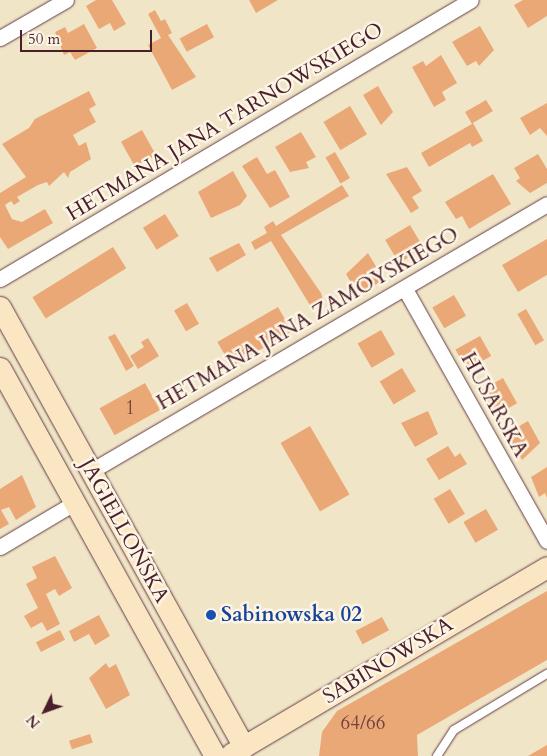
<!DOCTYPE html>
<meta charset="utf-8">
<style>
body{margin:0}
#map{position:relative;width:547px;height:756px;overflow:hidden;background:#f1e5c8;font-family:Cardo,serif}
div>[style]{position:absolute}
.building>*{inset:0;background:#eba877;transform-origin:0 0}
.roads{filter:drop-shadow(0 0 1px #633d43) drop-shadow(0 0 1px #633d43)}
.lane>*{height:8px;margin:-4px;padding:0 4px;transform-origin:4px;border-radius:4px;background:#fff}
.street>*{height:15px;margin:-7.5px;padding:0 7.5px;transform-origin:7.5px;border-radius:7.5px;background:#fff}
.secondary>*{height:21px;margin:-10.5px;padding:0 10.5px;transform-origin:10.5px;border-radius:10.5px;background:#fbe6c4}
.dots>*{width:14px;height:14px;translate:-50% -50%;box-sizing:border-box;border:2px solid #fcf5e5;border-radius:50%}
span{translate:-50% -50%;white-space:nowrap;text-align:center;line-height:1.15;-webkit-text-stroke:5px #fcf5e5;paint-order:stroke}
.number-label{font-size:19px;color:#72413e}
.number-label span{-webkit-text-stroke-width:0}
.street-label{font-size:21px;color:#4a1f2b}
.transit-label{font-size:21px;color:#164399;font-weight:700}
.left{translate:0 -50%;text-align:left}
.north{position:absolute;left:20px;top:686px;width:50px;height:50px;-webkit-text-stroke:4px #fcf5e5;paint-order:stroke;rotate:228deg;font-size:14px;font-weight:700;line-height:20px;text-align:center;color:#4a1f2b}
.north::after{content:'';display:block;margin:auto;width:18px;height:22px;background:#4a1f2b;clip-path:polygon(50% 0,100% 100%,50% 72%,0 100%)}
.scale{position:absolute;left:20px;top:30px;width:132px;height:22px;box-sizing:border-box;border:2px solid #4a1f2b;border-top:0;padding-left:6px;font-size:15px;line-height:18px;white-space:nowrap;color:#4a1f2b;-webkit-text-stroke:4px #fcf5e5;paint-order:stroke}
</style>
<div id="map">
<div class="building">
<div style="clip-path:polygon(96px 0,112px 0,126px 24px,114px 31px,110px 23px,99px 29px,86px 6px)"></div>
<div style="clip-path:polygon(249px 0,278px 0,256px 13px)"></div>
<div style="clip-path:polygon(523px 0,547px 0,547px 16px,528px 28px,514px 5px)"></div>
<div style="clip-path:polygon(155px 10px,161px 21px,165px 19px,172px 33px,168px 35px,196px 77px,172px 90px,148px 45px,161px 38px,148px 14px)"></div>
<div style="clip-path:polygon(84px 24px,97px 48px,75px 60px,70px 52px,64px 55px,55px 32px,65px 27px,68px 33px)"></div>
<div style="left:207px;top:24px;width:15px;height:31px;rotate:62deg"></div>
<div style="clip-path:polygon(480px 26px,494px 50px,479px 66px,476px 61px,467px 66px,452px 42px)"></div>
<div style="clip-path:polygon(441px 55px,457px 83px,442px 92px,446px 100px,434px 107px,412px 67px,423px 61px,426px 66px)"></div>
<div style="clip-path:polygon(378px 86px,393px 112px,381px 125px,363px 95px)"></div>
<div style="clip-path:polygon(89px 91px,96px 105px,89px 109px,96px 122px,73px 135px,79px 146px,86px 142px,91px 159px,70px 172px,68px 178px,64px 172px,49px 186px,47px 182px,38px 185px,17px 197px,20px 201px,14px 205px,11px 201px,5px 205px,12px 219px,22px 222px,45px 209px,53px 223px,8px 249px,0 237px,0 193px,26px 177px,2px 144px,29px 128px,35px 119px)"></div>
<div style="clip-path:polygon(486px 100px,493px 111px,473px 123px,483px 141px,472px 147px,470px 143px,429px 167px,421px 153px,472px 124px,465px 112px)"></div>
<div style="clip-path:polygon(547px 103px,547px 136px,540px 128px,530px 135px,520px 118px)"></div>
<div style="left:350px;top:106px;width:33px;height:31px;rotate:59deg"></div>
<div style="left:142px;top:130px;width:29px;height:24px;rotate:61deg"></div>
<div style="clip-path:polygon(301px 132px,316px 157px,306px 162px,309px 168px,290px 172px,275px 147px)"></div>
<div style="left:335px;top:152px;width:30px;height:11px;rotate:60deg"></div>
<div style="clip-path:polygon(538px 154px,547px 169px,547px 183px,530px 193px,516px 181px,520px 178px,514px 168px)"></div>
<div style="clip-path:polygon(257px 157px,267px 174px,275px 170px,290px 197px,270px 208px,242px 166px)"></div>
<div style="clip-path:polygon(407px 167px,422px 191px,412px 197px,419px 208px,411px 213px,386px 174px)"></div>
<div style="clip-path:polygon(233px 171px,247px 196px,240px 205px,211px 218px,198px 192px)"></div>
<div style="clip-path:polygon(493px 174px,511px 204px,469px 229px,462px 216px,456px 219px,445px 202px)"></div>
<div style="clip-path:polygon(342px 185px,349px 196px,281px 235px,321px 293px,323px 300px,311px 307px,271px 241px,255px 250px,251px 242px,267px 233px,264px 227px,273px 221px,276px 226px)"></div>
<div style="left:165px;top:214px;width:26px;height:26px;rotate:58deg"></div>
<div style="left:410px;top:225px;width:27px;height:29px;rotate:59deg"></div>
<div style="clip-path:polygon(547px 239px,547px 275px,518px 292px,502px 265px)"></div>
<div style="clip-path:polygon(239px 243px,246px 255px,217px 272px,209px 258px)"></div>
<div style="left:113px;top:247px;width:25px;height:95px;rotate:58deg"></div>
<div style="clip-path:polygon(368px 253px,384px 280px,358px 294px,346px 274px)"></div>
<div style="left:454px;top:295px;width:24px;height:25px;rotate:60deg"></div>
<div style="left:187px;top:303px;width:24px;height:15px;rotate:60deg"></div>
<div style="left:278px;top:307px;width:28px;height:70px;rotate:60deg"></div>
<div style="left:526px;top:309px;width:36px;height:10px;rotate:60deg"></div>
<div style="left:381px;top:330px;width:28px;height:27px;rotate:60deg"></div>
<div style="clip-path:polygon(115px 334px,134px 366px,126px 371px,108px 337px)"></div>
<div style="left:480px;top:336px;width:23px;height:28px;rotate:61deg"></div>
<div style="clip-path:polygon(148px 338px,159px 356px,138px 369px,130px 356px,144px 347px,141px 342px)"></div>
<div style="left:402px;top:368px;width:27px;height:26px;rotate:59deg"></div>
<div style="left:503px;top:378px;width:29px;height:28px;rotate:61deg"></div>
<div style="left:145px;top:383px;width:31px;height:52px;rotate:61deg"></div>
<div style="clip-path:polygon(428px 411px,438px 434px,415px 447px,401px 423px)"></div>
<div style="clip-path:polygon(528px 421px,540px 443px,522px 460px,507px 433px)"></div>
<div style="left:310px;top:426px;width:79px;height:34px;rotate:60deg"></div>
<div style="clip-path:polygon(448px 446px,455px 457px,460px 453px,467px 464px,439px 480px,426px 459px)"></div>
<div style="clip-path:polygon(547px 467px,547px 498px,545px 493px,539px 497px,531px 477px)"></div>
<div style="clip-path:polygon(22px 475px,36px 507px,16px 520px,9px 507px,1px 510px,9px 524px,0 529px,0 489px)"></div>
<div style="left:450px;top:489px;width:29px;height:19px;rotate:59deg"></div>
<div style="left:486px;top:509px;width:24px;height:26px;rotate:60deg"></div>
<div style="clip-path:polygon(55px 556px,72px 588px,59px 596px,55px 589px,46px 594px,60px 624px,47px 631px,42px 622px,31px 628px,24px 616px,38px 608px,26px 584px,37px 578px,32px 567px)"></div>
<div style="clip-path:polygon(547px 591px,547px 660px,417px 735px,418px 756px,319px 756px,322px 732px,337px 711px)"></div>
<div style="clip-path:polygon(99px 615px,110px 636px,95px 645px,89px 634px,74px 642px,69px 631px)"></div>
<div style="left:382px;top:617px;width:15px;height:30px;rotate:62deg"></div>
<div style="left:60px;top:630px;width:11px;height:27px;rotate:63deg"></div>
<div style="clip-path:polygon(106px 663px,109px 668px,116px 664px,130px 695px,106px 709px,89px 678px)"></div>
<div style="left:90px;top:734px;width:9px;height:22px;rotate:72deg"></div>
<div style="clip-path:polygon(547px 745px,547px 756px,528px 756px)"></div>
</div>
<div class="roads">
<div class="lane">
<div style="left:437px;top:756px;width:31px;rotate:-57deg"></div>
<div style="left:454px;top:730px;width:109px;rotate:-31.1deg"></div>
</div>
<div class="street">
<div style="left:0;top:38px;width:76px;rotate:-29.9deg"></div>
<div style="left:0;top:279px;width:547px;rotate:-30.64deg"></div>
<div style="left:405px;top:289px;width:289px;rotate:60.6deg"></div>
<div style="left:91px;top:471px;width:528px;rotate:-30.35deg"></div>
<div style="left:0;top:547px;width:86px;rotate:-30.7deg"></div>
</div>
<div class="secondary">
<div style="left:0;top:307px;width:503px;rotate:60.99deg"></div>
<div style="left:0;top:368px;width:444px;rotate:61deg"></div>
<div style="left:231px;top:754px;width:367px;rotate:-30.6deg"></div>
</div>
</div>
<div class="dots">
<div style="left:211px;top:615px;background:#1a4fb4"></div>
</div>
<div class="number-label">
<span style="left:130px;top:409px">1</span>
<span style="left:363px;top:724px">64/66</span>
</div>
<div class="street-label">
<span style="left:225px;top:122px;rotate:-31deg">HETMANA JANA TARNOWSKIEGO</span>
<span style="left:308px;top:319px;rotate:-30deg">HETMANA JANA ZAMOYSKIEGO</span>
<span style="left:494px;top:405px;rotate:61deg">HUSARSKA</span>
<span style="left:124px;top:531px;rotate:61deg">JAGIELLOŃSKA</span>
<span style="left:388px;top:661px;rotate:-31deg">SABINOWSKA</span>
</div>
<div class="transit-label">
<span class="left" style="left:221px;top:615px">Sabinowska 02</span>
</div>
<div class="north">N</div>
<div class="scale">50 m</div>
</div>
